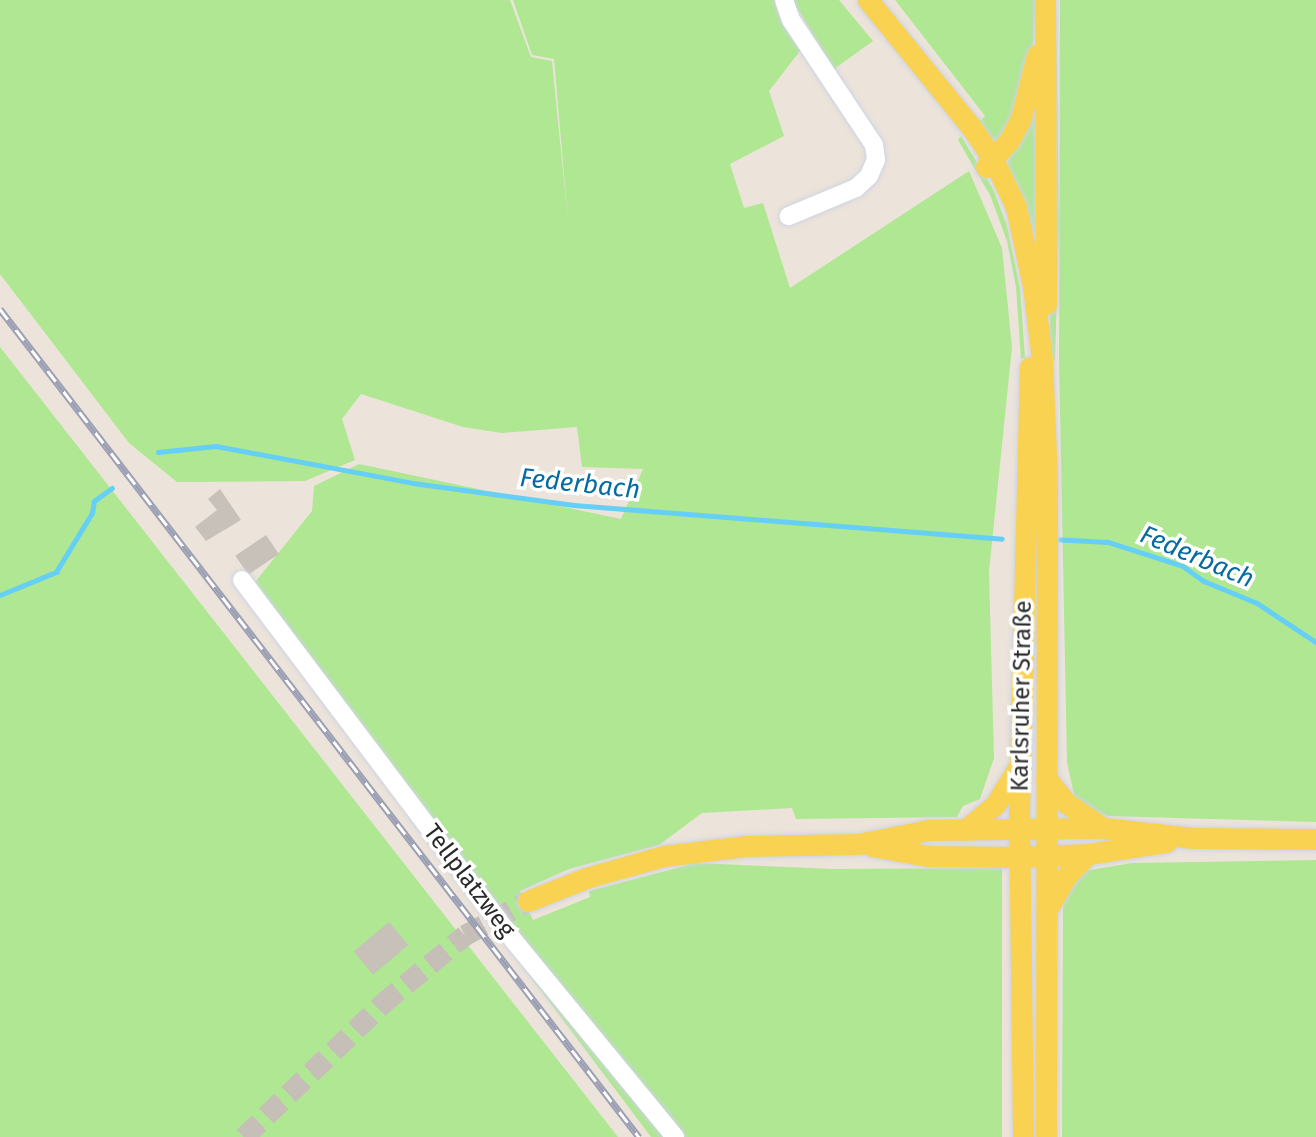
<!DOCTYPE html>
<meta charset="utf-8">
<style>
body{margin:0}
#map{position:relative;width:1316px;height:1137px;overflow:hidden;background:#ece4da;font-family:"Fira Sans",sans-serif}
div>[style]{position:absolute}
.green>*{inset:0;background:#afe792}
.stream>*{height:4.5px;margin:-2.25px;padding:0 2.25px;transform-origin:2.25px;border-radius:2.25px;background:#65cff6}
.building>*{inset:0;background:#c7c1b9;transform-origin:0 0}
.major-tunnel>*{height:21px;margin-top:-10.5px;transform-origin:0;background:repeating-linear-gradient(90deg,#c5bfb7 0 21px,transparent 0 31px)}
.roads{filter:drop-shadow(0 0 2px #cfd3e3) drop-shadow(0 0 2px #cfd3e3)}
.minor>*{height:18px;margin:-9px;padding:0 9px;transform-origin:9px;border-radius:9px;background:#fff}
.major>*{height:21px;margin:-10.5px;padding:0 10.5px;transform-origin:10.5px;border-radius:10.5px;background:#f9d252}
.rail>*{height:7px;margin-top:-3.5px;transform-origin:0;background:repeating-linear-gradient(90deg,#fff 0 13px,#9ca0b5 0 26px);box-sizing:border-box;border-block:2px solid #9ca0b5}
span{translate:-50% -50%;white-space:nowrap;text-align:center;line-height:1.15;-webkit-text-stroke:7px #fff;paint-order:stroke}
.street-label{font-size:24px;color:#292929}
.water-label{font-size:26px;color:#056ba1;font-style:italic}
</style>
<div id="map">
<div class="green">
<div style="clip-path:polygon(0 0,510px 0,531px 57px,552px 61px,568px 221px,554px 59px,532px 55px,513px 0,781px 0,803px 47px,769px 91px,784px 136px,730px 164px,744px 208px,763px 203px,790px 288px,969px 171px,1002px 248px,1012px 347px,989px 572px,994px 758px,980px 799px,963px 806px,957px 817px,796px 819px,792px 808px,702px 813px,659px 845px,569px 869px,520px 891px,533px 920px,590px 897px,589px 891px,696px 863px,833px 869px,1002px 868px,1002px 1137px,651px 1137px,244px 596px,312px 511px,314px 486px,359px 464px,621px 519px,643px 469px,582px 467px,577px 427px,502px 433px,463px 427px,361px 394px,342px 419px,355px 460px,305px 481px,177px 482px,129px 443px,0 274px)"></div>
<div style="clip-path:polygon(792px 0,839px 0,873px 41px,834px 69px)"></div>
<div style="clip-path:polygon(895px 0,1036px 0,1031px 73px,1005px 138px,993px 143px,978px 123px,985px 116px)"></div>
<div style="clip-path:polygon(1053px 0,1056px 0,1059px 226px,1055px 360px,1050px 359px,1050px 318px)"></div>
<div style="clip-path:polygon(1060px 0,1316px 0,1316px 822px,1107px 816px,1076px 804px,1067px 762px,1059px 361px)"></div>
<div style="clip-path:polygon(1038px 90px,1041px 252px,1007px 164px)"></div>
<div style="clip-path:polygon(961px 136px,993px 189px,1007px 226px,1020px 288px,1025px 358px,1021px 359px,1016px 287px,1007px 241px,990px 195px,958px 140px)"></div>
<div style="clip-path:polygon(0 347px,618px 1137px,0 1137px)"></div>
<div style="clip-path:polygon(1316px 860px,1316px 1137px,1062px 1137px,1063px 908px,1065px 893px,1084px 871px,1132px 863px)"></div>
</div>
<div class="stream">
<div style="left:158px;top:452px;width:58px;rotate:-5.9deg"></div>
<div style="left:216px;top:446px;width:200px;rotate:10.6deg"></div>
<div style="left:413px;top:483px;width:162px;rotate:7.8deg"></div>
<div style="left:574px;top:505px;width:429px;rotate:4.5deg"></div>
<div style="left:1052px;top:539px;width:56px;rotate:3.1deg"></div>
<div style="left:1108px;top:542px;width:79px;rotate:17.7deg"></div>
<div style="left:1183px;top:566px;width:26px;rotate:36deg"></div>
<div style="left:1204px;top:581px;width:57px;rotate:22.5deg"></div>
<div style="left:1257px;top:603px;width:71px;rotate:33.5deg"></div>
<div style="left:0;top:595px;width:61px;rotate:-22.3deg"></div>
<div style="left:56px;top:572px;width:69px;rotate:-58.6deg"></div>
<div style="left:92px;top:513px;width:12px;rotate:-81deg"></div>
<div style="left:94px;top:501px;width:22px;rotate:-36deg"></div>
</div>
<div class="building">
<div style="clip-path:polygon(220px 489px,241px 520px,206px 541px,195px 527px,217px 510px,208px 499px)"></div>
<div style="left:266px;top:535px;width:23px;height:37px;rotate:56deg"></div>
<div style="left:389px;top:922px;width:30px;height:46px;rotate:50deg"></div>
</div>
<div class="major-tunnel">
<div style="left:244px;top:1137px;width:192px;rotate:-43.9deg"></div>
<div style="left:382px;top:1004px;width:108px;rotate:-39.7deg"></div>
<div style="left:465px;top:935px;width:72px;rotate:-28.4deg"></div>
</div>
<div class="roads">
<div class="minor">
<div style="left:784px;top:0;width:21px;rotate:71deg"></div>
<div style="left:791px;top:20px;width:150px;rotate:56.4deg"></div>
<div style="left:874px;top:145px;width:15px;rotate:82deg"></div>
<div style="left:876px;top:160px;width:17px;rotate:114deg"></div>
<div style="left:869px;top:176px;width:18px;rotate:137deg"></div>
<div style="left:856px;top:188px;width:73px;rotate:157.3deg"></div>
<div style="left:242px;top:580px;width:452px;rotate:53deg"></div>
<div style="left:514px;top:941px;width:254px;rotate:50.6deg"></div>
</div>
<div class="major">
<div style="left:868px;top:0;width:165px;rotate:50.9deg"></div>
<div style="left:972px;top:128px;width:40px;rotate:56deg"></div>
<div style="left:994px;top:161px;width:51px;rotate:64.4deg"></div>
<div style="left:1016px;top:207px;width:81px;rotate:77.9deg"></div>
<div style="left:1033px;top:286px;width:74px;rotate:83deg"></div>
<div style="left:1042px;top:359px;width:117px;rotate:87.6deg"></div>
<div style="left:1047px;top:476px;width:661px;rotate:90.09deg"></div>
<div style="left:1045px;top:0;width:304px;rotate:89.8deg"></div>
<div style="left:986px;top:167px;width:35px;rotate:-49deg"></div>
<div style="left:1009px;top:141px;width:26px;rotate:-62deg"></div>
<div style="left:1021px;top:118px;width:65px;rotate:-75.7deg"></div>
<div style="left:1046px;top:778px;width:32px;rotate:51deg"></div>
<div style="left:1066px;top:803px;width:45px;rotate:34deg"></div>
<div style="left:965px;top:830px;width:39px;rotate:-40deg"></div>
<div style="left:995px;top:805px;width:44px;rotate:-58.1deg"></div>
<div style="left:871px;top:846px;width:58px;rotate:10deg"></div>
<div style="left:928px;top:856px;width:91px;rotate:0.6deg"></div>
<div style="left:1019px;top:857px;width:69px;rotate:-2.5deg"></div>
<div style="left:1088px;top:854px;width:79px;rotate:-8.7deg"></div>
<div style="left:528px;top:901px;width:62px;rotate:-21.6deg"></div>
<div style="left:586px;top:878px;width:81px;rotate:-15.8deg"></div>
<div style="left:664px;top:856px;width:82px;rotate:-7deg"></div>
<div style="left:745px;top:846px;width:113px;rotate:-1deg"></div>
<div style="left:858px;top:844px;width:72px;rotate:-11.2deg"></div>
<div style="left:929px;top:830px;width:174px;rotate:-0.7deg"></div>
<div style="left:1103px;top:828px;width:91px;rotate:6.3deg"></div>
<div style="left:1193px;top:838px;width:123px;rotate:0.5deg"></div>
<div style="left:1048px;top:908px;width:38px;rotate:-60deg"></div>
<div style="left:1067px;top:875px;width:30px;rotate:-45deg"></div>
<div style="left:1023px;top:1137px;width:325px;rotate:-90.7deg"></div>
<div style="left:1019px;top:812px;width:445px;rotate:-88.6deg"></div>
</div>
</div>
<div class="rail">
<div style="left:0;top:309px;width:1046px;rotate:52.34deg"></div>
</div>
<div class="street-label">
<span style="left:1022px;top:696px;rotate:-89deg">Karlsruher Straße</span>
<span style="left:469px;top:881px;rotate:53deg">Tellplatzweg</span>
</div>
<div class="water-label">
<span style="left:580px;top:484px;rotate:6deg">Federbach</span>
<span style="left:1197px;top:557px;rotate:23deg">Federbach</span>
</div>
</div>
